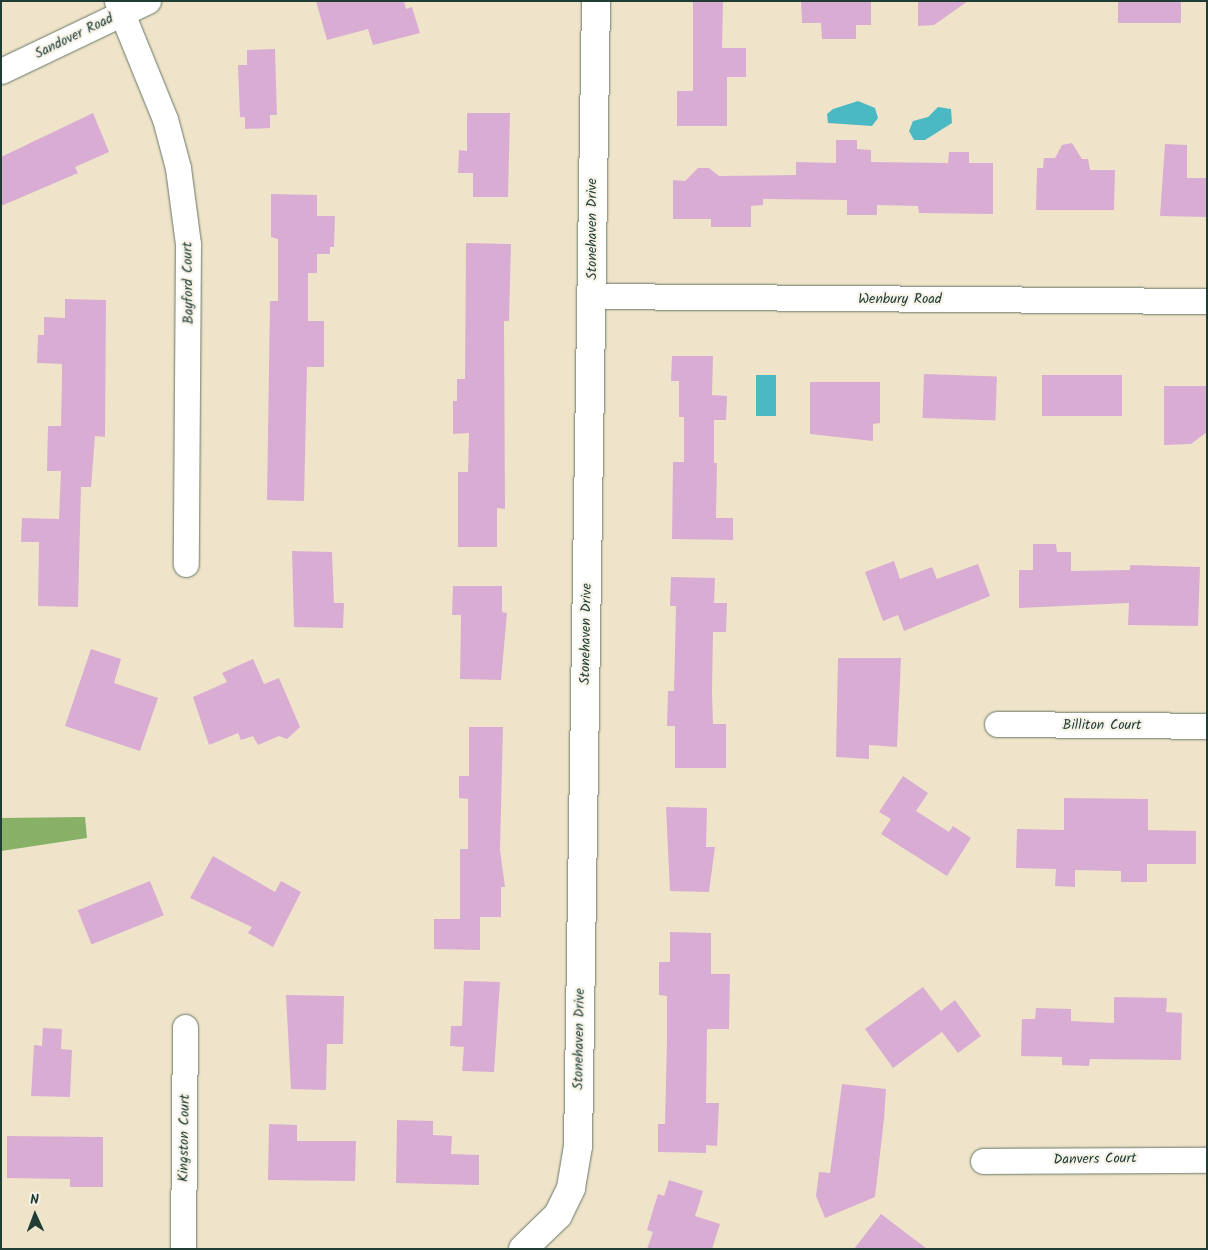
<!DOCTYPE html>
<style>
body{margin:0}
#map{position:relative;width:1208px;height:1250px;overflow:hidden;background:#efe4c9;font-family:Kalam,sans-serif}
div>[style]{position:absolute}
.forest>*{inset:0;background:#88b066}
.water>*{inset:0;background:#4bb9c4;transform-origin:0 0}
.building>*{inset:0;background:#d9add3;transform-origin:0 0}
.roads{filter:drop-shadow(0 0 1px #687768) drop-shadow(0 0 1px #687768)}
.street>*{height:25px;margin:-12.5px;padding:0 12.5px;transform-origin:12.5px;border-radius:12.5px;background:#fff}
.secondary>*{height:28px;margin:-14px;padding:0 14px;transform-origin:14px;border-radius:14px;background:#fff}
span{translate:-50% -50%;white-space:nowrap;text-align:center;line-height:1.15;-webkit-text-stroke:4.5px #f7f3e8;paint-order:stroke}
.street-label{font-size:14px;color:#1f3d34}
.frame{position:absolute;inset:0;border:2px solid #1f3d34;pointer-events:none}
.north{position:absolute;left:10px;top:1190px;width:50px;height:50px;-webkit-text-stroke:4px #f7f3e8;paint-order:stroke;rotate:358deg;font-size:14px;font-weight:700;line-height:20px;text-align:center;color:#1f3d34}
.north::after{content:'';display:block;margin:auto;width:18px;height:22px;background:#1f3d34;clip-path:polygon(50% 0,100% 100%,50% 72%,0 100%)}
</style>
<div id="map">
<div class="forest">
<div style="clip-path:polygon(85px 817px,87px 838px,1px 851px,1px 818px)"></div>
</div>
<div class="water">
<div style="clip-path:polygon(858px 101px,875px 108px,878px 118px,872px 126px,828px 123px,827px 114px,833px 109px)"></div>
<div style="clip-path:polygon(938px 107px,951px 109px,952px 123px,925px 140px,914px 140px,909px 131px,913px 121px,928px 117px)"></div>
<div style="left:756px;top:375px;width:20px;height:41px"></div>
</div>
<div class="building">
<div style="clip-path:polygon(316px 1px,404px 1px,406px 9px,412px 7px,420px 33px,373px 45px,368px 29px,327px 40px)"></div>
<div style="clip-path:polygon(693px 1px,723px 1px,722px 48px,746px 48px,746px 77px,727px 77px,727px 126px,677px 126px,677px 91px,693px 91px)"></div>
<div style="clip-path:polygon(801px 1px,871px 1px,871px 25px,856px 25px,856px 39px,822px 39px,821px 23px,802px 23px)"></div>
<div style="clip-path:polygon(918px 1px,968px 1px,934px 25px,918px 26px)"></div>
<div style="left:1118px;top:1px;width:63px;height:22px"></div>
<div style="clip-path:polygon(275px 49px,277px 115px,270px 115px,270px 128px,245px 129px,245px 117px,240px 117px,238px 65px,247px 65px,247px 50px)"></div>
<div style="clip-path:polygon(93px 113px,109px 152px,75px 167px,78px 173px,1px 206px,1px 157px)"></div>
<div style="clip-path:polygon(467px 113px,510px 113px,508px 197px,473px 197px,473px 173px,458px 173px,459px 150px,467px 151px)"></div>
<div style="clip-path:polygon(836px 140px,857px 140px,857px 149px,871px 150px,871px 162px,948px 163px,949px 152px,969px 152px,969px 163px,993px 163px,993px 214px,919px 213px,918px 206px,877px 205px,877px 215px,847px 215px,847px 200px,763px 199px,763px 205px,751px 206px,751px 227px,711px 227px,711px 219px,673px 219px,673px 180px,685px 181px,698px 168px,709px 168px,719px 176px,796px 175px,796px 162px,836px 163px)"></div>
<div style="clip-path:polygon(1072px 143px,1082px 159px,1088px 159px,1090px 170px,1115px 170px,1114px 210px,1036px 210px,1037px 168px,1043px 168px,1044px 158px,1055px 158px,1062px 145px)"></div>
<div style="clip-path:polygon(1165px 144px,1187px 145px,1187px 178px,1207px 178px,1207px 217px,1160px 216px)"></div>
<div style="clip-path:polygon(271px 194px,317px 195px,317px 216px,335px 216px,334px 247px,330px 247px,330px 254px,317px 254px,317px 273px,308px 273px,308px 321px,324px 321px,324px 367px,307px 367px,304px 501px,267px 500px,270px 301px,278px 301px,278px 239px,271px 237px)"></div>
<div style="clip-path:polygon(466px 243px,511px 244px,509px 321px,504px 321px,505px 509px,497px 508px,497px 547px,458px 547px,458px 472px,468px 472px,469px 433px,453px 434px,453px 401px,457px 401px,457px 379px,465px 379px)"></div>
<div style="clip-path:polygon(65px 299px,106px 300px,105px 437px,95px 436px,91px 487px,81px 487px,78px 607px,38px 606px,39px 542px,21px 542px,22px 518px,59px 519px,61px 471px,47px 471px,48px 426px,61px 426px,62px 377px,62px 364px,37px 363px,38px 335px,44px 335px,44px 317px,65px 318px)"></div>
<div style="clip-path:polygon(672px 356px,713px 356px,712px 395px,727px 396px,726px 420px,714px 420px,714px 463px,717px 463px,716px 518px,733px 518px,733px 540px,672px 539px,673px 462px,684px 462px,684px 417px,679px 417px,679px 381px,671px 381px)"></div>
<div style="left:924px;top:374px;width:73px;height:44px;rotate:2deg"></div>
<div style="left:1122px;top:375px;width:41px;height:80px;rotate:90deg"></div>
<div style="clip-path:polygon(810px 382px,880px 382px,880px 423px,873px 424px,873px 441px,810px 434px)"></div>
<div style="clip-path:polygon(1164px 386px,1207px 386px,1207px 432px,1191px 444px,1164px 445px)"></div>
<div style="clip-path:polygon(1033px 544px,1056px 544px,1057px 552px,1071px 552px,1071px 571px,1130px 570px,1130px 565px,1200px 567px,1198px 626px,1128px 625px,1129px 603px,1019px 608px,1019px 570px,1033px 570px)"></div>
<div style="clip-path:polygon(292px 551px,332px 552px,334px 603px,344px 603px,343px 628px,294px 627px)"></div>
<div style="clip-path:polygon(894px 561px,900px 579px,932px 567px,937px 579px,978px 564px,990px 596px,904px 631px,898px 615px,883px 621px,865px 572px)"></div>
<div style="clip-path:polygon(671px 577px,715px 578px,714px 603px,727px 603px,726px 632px,713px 632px,712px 691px,713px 724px,726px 724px,726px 768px,675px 768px,675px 726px,667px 726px,668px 691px,674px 691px,676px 606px,670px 606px)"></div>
<div style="clip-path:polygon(453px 586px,502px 586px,502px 612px,507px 613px,501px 680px,460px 679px,461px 615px,452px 615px)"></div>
<div style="clip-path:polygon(91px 649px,121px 659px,114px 683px,158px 698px,140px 751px,65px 726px)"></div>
<div style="clip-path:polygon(838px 658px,901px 658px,897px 747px,869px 745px,869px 759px,836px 757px)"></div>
<div style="clip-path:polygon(253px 659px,264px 684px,279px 678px,300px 727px,287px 739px,279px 736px,258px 745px,253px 736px,241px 740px,238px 733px,209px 745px,193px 697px,227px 682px,222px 673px)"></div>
<div style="clip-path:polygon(469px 727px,503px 727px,500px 850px,505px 887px,501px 887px,501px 917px,480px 917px,480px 950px,434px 949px,434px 919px,460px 919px,460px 849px,468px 849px,468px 799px,459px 798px,459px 776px,469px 776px)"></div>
<div style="clip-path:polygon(903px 776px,928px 793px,916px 811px,949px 832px,953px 826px,971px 838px,947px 876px,881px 834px,891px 819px,879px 812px)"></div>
<div style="clip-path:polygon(1064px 798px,1148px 799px,1148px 830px,1196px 831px,1196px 864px,1147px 864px,1147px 882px,1121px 882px,1121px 871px,1075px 870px,1075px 887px,1055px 886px,1056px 869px,1016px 868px,1017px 829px,1064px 830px)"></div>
<div style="clip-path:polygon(666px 807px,707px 808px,706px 847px,715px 847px,709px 892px,670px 891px)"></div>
<div style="clip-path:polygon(213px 856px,275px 892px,281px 881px,301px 892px,273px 947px,248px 933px,252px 927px,190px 898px)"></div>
<div style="left:150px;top:881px;width:37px;height:78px;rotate:68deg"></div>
<div style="clip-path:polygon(670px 932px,711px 933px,711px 974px,730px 974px,729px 1029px,707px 1029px,706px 1103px,719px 1103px,717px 1146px,706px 1145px,706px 1153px,658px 1152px,658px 1124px,665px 1124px,667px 1040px,667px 996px,659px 995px,659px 962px,670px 962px)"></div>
<div style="clip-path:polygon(464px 981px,500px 982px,494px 1072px,462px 1071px,464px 1047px,450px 1046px,451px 1026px,462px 1026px)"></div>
<div style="clip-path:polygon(923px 987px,941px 1011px,955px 1000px,981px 1036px,958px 1053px,942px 1032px,893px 1068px,865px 1029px)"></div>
<div style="clip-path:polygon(286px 995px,344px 996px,343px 1044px,327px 1044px,326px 1090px,291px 1089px)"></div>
<div style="clip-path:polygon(1114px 997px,1167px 998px,1166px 1012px,1182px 1013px,1181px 1060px,1090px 1059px,1089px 1066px,1062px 1065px,1062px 1057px,1021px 1056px,1022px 1019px,1035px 1019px,1036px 1008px,1071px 1009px,1071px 1021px,1114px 1023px)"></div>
<div style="clip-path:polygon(43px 1028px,62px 1029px,61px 1049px,72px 1050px,70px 1097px,31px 1096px,34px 1045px,42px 1046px)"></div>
<div style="clip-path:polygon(842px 1084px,886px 1089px,884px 1119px,875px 1197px,825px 1218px,816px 1196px,819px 1172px,830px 1173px)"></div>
<div style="clip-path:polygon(397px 1120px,433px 1121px,433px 1135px,452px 1136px,451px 1154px,479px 1155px,479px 1185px,396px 1183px)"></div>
<div style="clip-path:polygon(269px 1124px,297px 1125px,297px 1141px,356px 1141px,355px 1181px,268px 1180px)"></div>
<div style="clip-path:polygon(7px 1136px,103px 1137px,103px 1187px,70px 1187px,70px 1179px,7px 1178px)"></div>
<div style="clip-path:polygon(669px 1180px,703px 1191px,695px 1216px,720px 1224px,712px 1249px,647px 1249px,653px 1232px,647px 1230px,658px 1194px,664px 1196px)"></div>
<div style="clip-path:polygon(881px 1214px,927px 1249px,854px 1249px)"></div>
</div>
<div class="roads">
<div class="street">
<div style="left:117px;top:1px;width:127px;rotate:67.9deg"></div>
<div style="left:165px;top:119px;width:51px;rotate:75.1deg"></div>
<div style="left:178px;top:168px;width:77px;rotate:82.5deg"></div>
<div style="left:188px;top:244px;width:320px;rotate:90.4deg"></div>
<div style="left:1px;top:71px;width:163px;rotate:-25.5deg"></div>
<div style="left:593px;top:296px;width:614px;rotate:0.47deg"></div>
<div style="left:997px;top:724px;width:210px;rotate:0.5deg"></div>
<div style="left:983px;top:1161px;width:224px;rotate:-0.3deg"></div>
<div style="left:183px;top:1249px;width:222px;rotate:-89.5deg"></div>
</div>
<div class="secondary">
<div style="left:523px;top:1249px;width:49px;rotate:-44.2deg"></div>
<div style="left:558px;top:1215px;width:30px;rotate:-64deg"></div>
<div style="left:571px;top:1188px;width:43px;rotate:-80.5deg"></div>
<div style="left:578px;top:1146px;width:1145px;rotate:-89.1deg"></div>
</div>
</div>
<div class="street-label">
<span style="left:74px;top:36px;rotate:-26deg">Sandover Road</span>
<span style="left:592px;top:229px;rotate:-90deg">Stonehaven Drive</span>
<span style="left:188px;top:283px;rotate:-91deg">Bayford Court</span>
<span style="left:900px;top:299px">Wenbury Road</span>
<span style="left:586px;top:634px;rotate:-89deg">Stonehaven Drive</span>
<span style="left:1102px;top:725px">Billiton Court</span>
<span style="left:579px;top:1039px;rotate:-89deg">Stonehaven Drive</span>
<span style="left:184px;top:1138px;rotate:-89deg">Kingston Court</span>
<span style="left:1095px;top:1159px;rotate:-1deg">Danvers Court</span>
</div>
<div class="frame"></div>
<div class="north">N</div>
</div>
